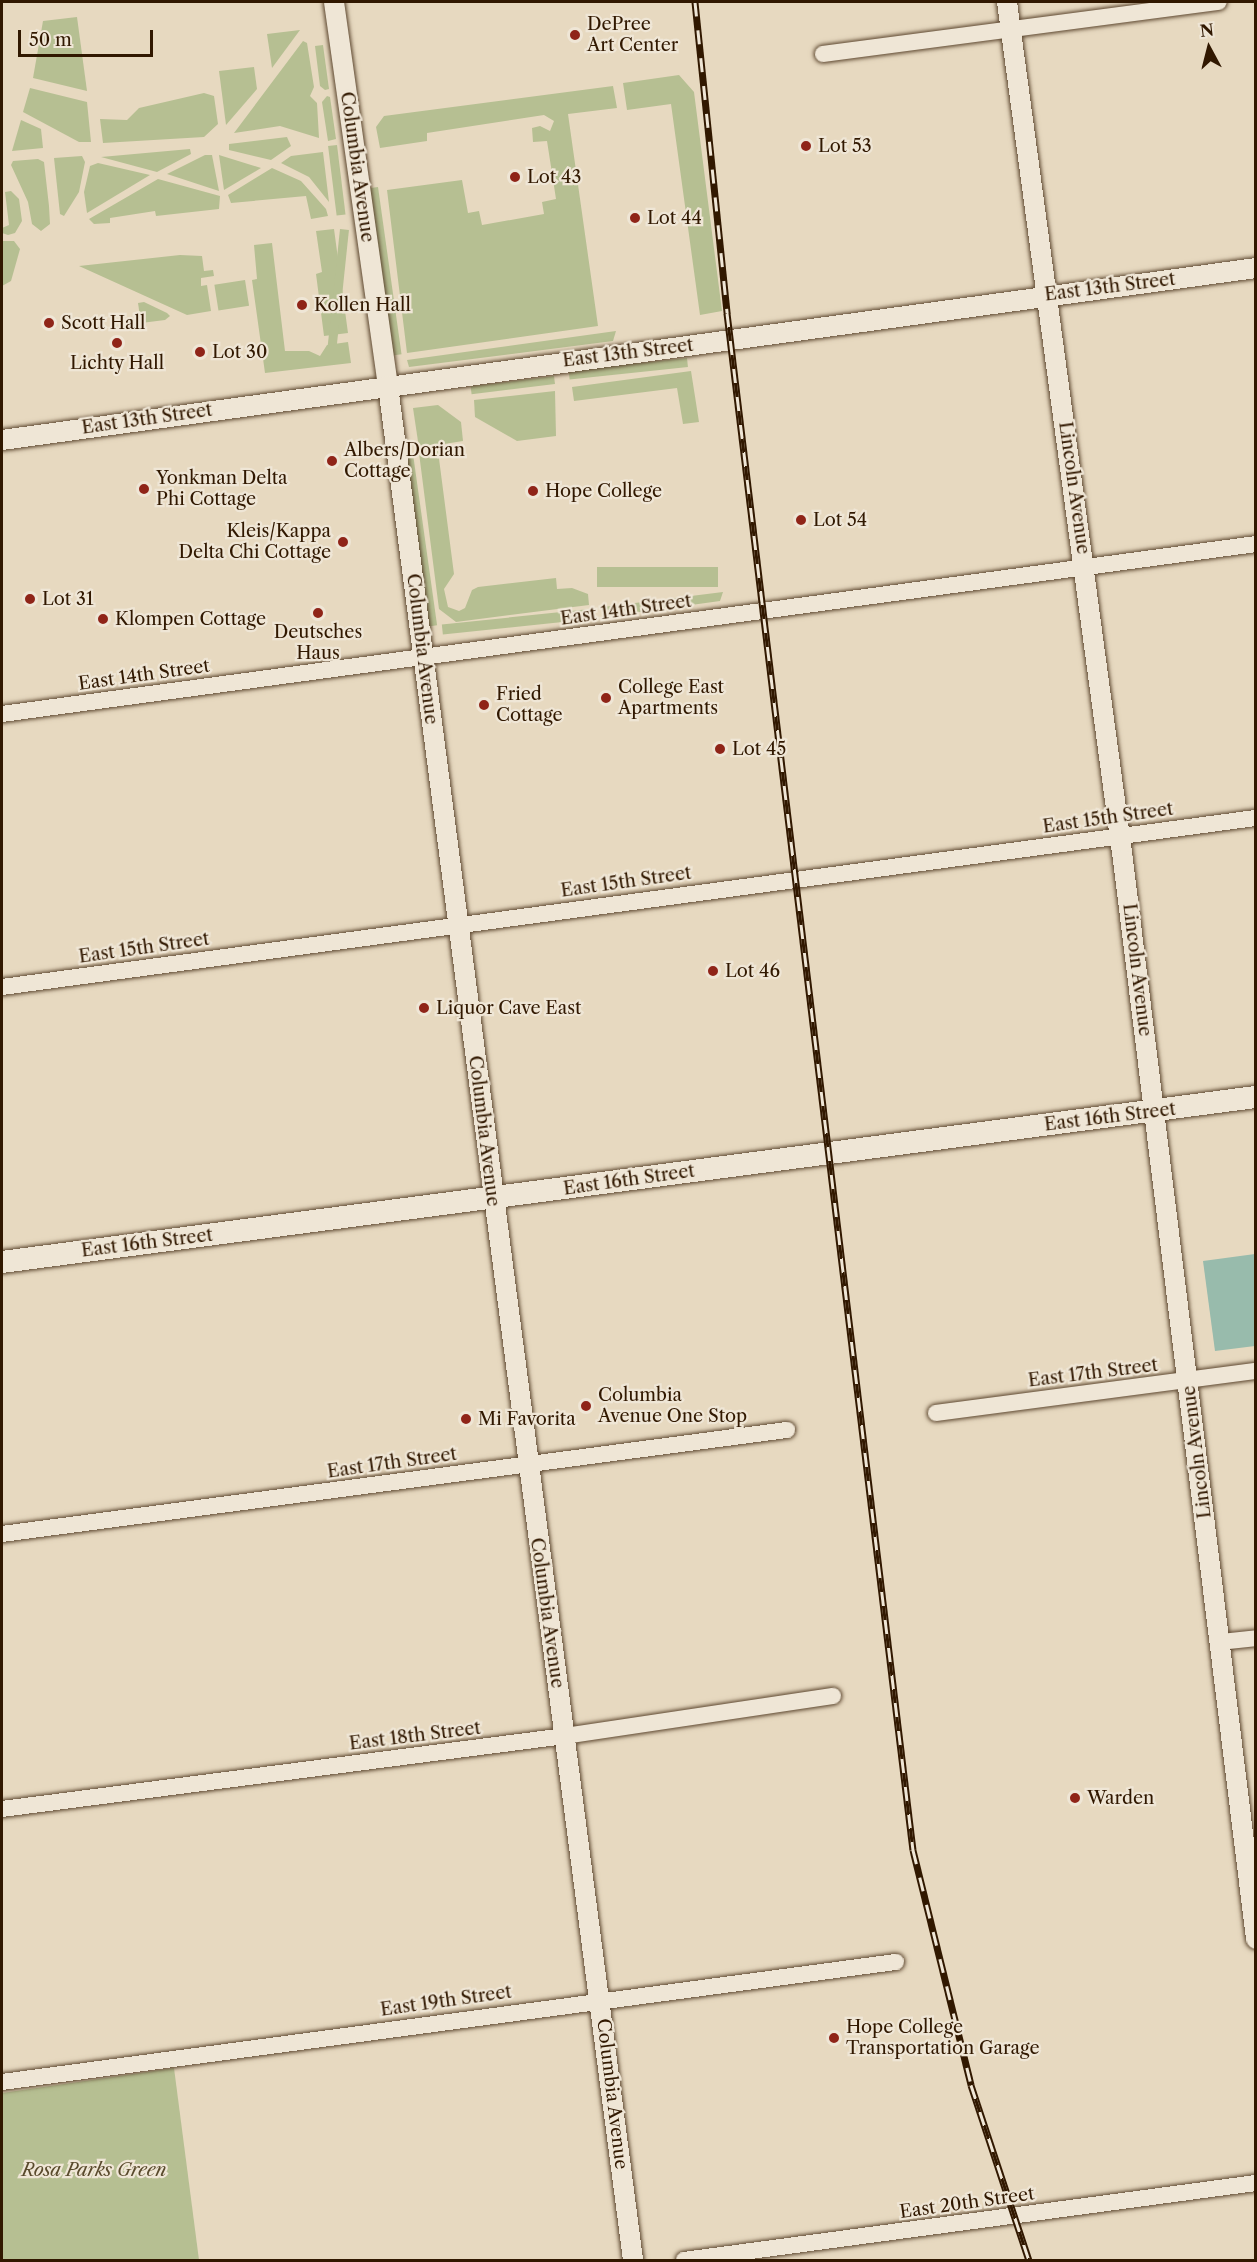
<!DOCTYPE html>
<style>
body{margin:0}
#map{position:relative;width:1257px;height:2262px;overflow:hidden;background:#e7d9c0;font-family:"Libre Caslon Text",serif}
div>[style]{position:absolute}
.green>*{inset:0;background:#b6bf92;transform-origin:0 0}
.water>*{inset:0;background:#98bbac}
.roads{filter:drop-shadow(0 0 2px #5e4830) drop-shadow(0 0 2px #5e4830)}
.minor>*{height:16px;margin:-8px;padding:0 8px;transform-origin:8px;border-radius:8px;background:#efe6d6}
.tertiary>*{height:20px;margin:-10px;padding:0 10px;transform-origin:10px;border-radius:10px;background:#efe6d6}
.secondary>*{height:22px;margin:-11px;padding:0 11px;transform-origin:11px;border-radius:11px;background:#efe6d6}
.rail>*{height:7px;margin-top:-3.5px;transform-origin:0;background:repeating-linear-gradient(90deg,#efe6d6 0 14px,#311800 0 28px);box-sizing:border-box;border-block:2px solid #311800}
.dots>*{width:16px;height:16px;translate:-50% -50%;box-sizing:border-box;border:3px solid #efe6d6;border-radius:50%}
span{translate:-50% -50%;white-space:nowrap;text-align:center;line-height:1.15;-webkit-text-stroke:4.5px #efe6d6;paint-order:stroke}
.poi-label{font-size:18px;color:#311800}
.left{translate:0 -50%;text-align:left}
.right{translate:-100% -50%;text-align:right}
.street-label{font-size:18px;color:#311800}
.park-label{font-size:18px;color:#594a2c;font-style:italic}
.frame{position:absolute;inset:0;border:3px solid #311800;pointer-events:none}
.north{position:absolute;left:1179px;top:18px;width:60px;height:60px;-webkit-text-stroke:4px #efe6d6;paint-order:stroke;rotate:353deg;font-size:16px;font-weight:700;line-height:24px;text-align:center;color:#311800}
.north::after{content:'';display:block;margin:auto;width:21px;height:27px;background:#311800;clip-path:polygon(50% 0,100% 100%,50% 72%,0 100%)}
.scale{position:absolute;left:18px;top:30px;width:135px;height:27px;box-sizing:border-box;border:3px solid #311800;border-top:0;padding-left:8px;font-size:18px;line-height:21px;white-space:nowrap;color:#311800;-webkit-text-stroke:4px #efe6d6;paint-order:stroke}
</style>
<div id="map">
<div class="green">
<div style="clip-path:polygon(77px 17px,87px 91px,33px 78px,43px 21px)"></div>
<div style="clip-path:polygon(300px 30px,272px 68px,267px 34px)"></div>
<div style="clip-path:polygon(303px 41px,307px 43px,314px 87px,310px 96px,317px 103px,319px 138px,280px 126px,234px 133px)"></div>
<div style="clip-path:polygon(323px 45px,329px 89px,325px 90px,320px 86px,315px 46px)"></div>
<div style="clip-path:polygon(254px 67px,257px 89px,226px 125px,219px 71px)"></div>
<div style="clip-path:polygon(679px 75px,694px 92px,722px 311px,700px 315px,671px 104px,627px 110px,623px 83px)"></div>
<div style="clip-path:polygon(613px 86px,617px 108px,568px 114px,598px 326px,407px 353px,387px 190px,462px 180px,468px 213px,479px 211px,482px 225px,544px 214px,542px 202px,556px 199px,547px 141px,533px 142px,532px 128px,540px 126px,550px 131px,554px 121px,544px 115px,427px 133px,427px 141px,380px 148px,376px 127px,384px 116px)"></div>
<div style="clip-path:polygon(30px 88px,87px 102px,91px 142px,79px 142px,23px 112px)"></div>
<div style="clip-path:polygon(204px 93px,214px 96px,218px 124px,204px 137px,103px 143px,100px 119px,127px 120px,139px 108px)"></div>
<div style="clip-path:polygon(327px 96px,330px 97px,336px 139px,328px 141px,322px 102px)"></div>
<div style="clip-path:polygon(21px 120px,41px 129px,43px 148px,12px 151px)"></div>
<div style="clip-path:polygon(287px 137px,291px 146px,271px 160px,229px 150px,229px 144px)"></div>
<div style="left:337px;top:145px;width:70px;height:9px;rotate:83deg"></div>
<div style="clip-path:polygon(190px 149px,191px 154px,157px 172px,101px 157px)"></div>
<div style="clip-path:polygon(323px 152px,329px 202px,309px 177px,281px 163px,291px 156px)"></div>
<div style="clip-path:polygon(205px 155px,212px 155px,219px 191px,167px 174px)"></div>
<div style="clip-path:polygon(219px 155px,261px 168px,224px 190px)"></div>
<div style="clip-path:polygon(82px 156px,85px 162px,79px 192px,64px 216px,60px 214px,54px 158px)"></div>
<div style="clip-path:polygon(38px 159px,44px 162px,49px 206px,50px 224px,41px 231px,32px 224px,28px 202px,11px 165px,13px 161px)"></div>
<div style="clip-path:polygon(98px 163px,150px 175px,87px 213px,84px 192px,90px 166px)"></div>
<div style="clip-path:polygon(272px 168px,301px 181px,326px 209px,328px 216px,311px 219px,306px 196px,231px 203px,228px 195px)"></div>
<div style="clip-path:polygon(158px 179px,220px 196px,219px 209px,156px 216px,155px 211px,110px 218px,110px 223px,94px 224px,89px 219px)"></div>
<div style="left:378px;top:187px;width:169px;height:9px;rotate:82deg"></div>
<div style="clip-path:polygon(11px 191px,19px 199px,22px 221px,15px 233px,8px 235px,2px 233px,2px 228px,9px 225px,5px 192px)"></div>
<div style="clip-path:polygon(334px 229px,348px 333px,324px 336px,316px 274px,322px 272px,316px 231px)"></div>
<div style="left:340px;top:229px;width:9px;height:134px;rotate:6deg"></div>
<div style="clip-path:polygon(2px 241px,14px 241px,20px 249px,11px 281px,2px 286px)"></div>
<div style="clip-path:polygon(272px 243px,285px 351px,309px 351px,320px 356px,327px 345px,348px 342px,351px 363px,265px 373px,252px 280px,257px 279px,254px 245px)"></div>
<div style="clip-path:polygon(180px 255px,202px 256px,204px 271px,213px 270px,214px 276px,201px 278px,201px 286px,207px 285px,211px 311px,187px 315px,79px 266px)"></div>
<div style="left:245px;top:280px;width:26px;height:31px;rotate:81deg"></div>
<div style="clip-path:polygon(144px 302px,167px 313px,170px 316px,165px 320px,141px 323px,138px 303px)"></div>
<div style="clip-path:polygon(616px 331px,613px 341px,409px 367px,407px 360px)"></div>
<div style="left:687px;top:358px;width:9px;height:119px;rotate:84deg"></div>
<div style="clip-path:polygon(691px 371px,699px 422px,683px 424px,677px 388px,574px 401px,572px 387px)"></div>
<div style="left:554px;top:376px;width:8px;height:84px;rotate:83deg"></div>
<div style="clip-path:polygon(555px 391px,556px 436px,517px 441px,475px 417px,474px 400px)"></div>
<div style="clip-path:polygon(438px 405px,461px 422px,463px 441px,419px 448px,413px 408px)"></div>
<div style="clip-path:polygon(438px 451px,454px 574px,444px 589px,448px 607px,459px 611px,465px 608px,472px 590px,478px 587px,556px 578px,557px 589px,572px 588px,588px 594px,589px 605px,456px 622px,439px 609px,419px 453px)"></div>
<div style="left:413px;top:454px;width:173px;height:9px;rotate:82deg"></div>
<div style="left:718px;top:567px;width:20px;height:121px;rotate:90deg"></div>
<div style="clip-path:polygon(723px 592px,720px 601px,604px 617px,603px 607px)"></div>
<div style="left:590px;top:609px;width:10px;height:149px;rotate:84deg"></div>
<div style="clip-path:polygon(174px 2068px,199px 2260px,2px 2260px,2px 2093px)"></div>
</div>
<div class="water">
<div style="clip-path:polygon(1255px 1254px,1255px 1346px,1215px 1351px,1203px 1261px)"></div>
</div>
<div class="roads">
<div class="minor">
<div style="left:823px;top:54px;width:399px;rotate:-7.5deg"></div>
<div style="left:2px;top:714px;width:1265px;rotate:-7.72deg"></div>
<div style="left:2px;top:987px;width:1265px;rotate:-7.68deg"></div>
<div style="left:936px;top:1413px;width:323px;rotate:-7.5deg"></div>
<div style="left:2px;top:1534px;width:792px;rotate:-7.55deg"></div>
<div style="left:1220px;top:1642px;width:36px;rotate:-6deg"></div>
<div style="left:2px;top:1809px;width:568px;rotate:-7.39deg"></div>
<div style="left:565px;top:1736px;width:271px;rotate:-8.5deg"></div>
<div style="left:2px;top:2082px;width:902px;rotate:-7.65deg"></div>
<div style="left:684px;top:2260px;width:577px;rotate:-7.67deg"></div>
</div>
<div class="tertiary">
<div style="left:334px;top:2px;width:388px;rotate:82deg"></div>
<div style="left:388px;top:386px;width:1890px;rotate:82.55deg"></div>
<div style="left:1007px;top:2px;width:866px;rotate:82.3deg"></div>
<div style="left:1123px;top:860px;width:1087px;rotate:82.97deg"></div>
<div style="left:2px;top:440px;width:1266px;rotate:-7.81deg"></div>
</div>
<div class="secondary">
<div style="left:2px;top:1262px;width:1265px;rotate:-7.5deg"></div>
</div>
</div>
<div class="rail">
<div style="left:695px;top:2px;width:313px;rotate:84.1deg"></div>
<div style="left:727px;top:313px;width:1548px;rotate:83.1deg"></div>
<div style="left:913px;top:1850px;width:242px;rotate:76.1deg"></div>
<div style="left:971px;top:2085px;width:184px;rotate:71.7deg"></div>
</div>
<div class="dots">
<div style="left:575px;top:35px;background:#8f2418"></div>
<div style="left:806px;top:146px;background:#8f2418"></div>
<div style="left:515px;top:177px;background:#8f2418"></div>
<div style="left:635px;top:218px;background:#8f2418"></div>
<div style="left:302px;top:305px;background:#8f2418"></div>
<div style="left:49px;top:323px;background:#8f2418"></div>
<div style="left:117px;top:343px;background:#8f2418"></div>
<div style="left:200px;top:352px;background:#8f2418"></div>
<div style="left:332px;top:461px;background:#8f2418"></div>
<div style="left:144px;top:489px;background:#8f2418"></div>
<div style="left:533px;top:491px;background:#8f2418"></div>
<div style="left:801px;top:520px;background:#8f2418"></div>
<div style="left:343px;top:542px;background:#8f2418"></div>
<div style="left:30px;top:599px;background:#8f2418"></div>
<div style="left:318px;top:613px;background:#8f2418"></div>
<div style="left:103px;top:619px;background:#8f2418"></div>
<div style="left:606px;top:698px;background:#8f2418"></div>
<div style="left:484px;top:705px;background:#8f2418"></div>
<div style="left:720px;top:749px;background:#8f2418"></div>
<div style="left:713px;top:971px;background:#8f2418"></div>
<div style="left:424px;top:1008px;background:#8f2418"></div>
<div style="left:586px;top:1406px;background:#8f2418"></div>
<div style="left:466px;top:1419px;background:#8f2418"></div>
<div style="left:1075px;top:1798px;background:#8f2418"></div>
<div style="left:834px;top:2038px;background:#8f2418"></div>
</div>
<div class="poi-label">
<span class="left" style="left:587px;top:35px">DePree<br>Art Center</span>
<span class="left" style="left:818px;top:146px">Lot 53</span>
<span class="left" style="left:527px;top:177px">Lot 43</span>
<span class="left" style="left:647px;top:218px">Lot 44</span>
<span class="left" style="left:314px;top:305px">Kollen Hall</span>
<span class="left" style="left:61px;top:323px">Scott Hall</span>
<span class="left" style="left:212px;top:352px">Lot 30</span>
<span style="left:117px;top:363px">Lichty Hall</span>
<span class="left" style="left:344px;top:461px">Albers/Dorian<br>Cottage</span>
<span class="left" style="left:156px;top:489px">Yonkman Delta<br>Phi Cottage</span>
<span class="left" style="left:545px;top:491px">Hope College</span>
<span class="left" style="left:813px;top:520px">Lot 54</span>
<span class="right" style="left:331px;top:542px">Kleis/Kappa<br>Delta Chi Cottage</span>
<span class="left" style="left:42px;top:599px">Lot 31</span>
<span class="left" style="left:115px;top:619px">Klompen Cottage</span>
<span style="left:318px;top:643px">Deutsches<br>Haus</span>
<span class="left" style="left:618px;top:698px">College East<br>Apartments</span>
<span class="left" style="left:496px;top:705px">Fried<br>Cottage</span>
<span class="left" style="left:732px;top:749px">Lot 45</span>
<span class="left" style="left:725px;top:971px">Lot 46</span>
<span class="left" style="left:436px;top:1008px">Liquor Cave East</span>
<span class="left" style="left:598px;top:1406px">Columbia<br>Avenue One Stop</span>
<span class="left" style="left:478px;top:1419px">Mi Favorita</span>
<span class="left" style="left:1087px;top:1798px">Warden</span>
<span class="left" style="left:846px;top:2038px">Hope College<br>Transportation Garage</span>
</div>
<div class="street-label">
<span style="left:357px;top:167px;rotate:82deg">Columbia Avenue</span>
<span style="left:1110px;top:287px;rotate:-7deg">East 13th Street</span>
<span style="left:628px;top:353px;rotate:-7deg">East 13th Street</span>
<span style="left:147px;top:419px;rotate:-8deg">East 13th Street</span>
<span style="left:1074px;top:488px;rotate:82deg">Lincoln Avenue</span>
<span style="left:626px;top:610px;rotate:-8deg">East 14th Street</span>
<span style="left:422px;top:649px;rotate:83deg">Columbia Avenue</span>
<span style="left:144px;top:675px;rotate:-8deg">East 14th Street</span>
<span style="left:1108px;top:818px;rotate:-8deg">East 15th Street</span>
<span style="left:626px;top:882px;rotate:-8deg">East 15th Street</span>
<span style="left:144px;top:948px;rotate:-8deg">East 15th Street</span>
<span style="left:1137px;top:970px;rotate:83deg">Lincoln Avenue</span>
<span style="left:1110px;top:1117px;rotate:-7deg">East 16th Street</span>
<span style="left:484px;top:1131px;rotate:83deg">Columbia Avenue</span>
<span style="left:629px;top:1180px;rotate:-8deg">East 16th Street</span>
<span style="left:147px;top:1243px;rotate:-7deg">East 16th Street</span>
<span style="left:1093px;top:1373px;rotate:-7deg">East 17th Street</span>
<span style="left:1197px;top:1452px;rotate:-97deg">Lincoln Avenue</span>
<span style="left:392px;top:1463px;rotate:-8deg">East 17th Street</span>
<span style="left:547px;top:1613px;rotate:82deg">Columbia Avenue</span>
<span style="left:415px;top:1736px;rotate:-7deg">East 18th Street</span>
<span style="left:446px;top:2001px;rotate:-8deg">East 19th Street</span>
<span style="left:612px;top:2094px;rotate:83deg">Columbia Avenue</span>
<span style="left:967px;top:2203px;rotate:-8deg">East 20th Street</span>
</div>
<div class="park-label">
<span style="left:94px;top:2170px">Rosa Parks Green</span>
</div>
<div class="frame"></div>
<div class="north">N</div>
<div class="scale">50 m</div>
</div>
